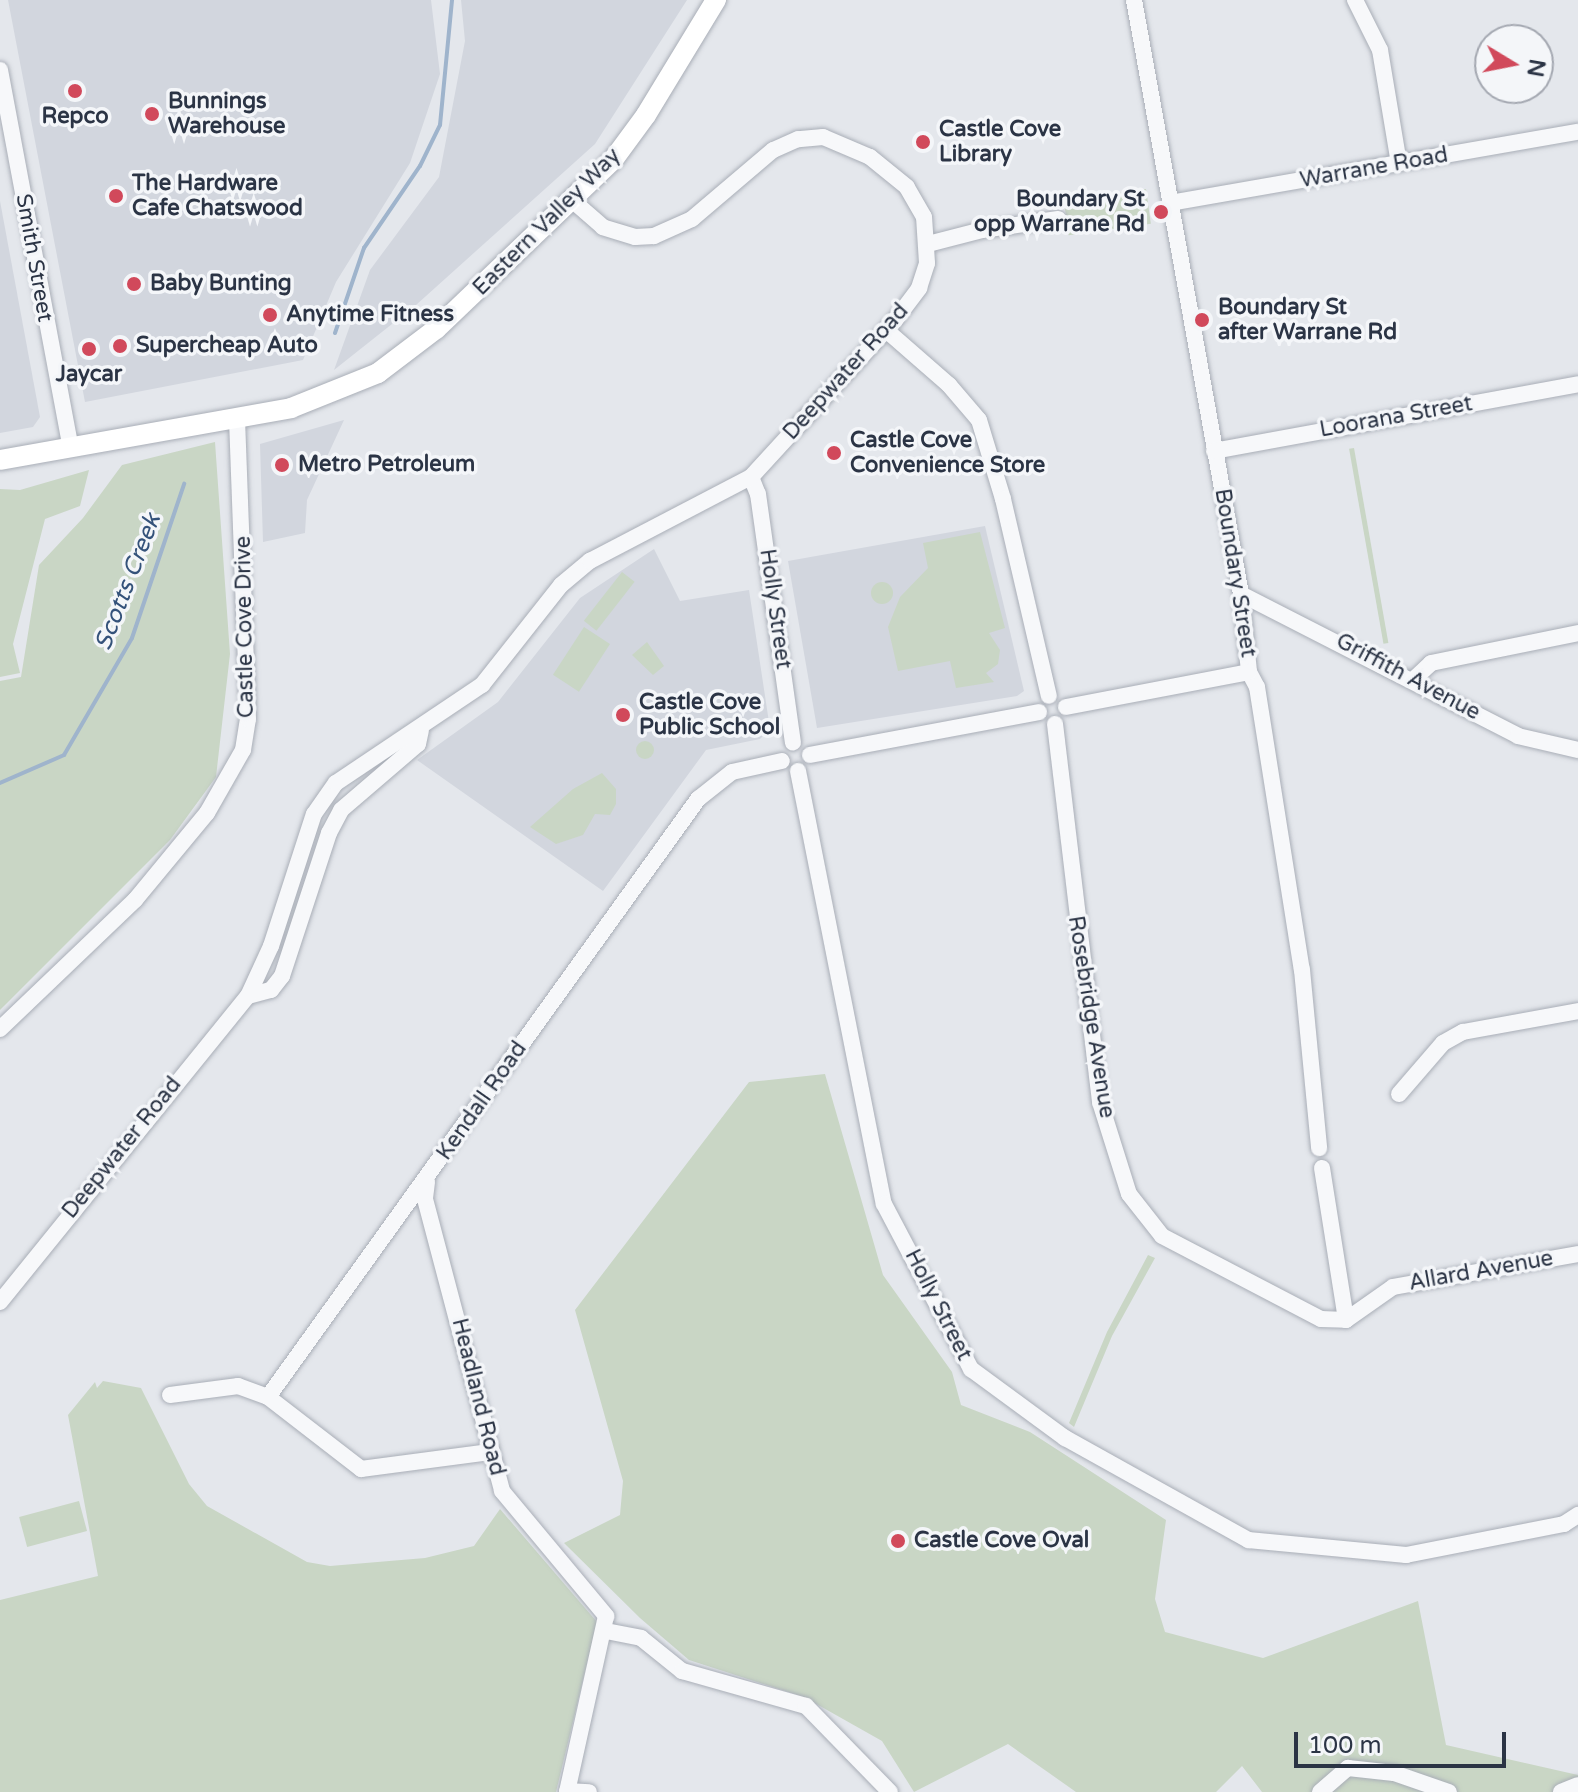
<!DOCTYPE html>
<style>
body{margin:0}
#map{position:relative;width:1578px;height:1792px;overflow:hidden;background:#e4e7ec;font-family:"Varela Round",sans-serif}
div>[style]{position:absolute}
.built>*{inset:0;background:#d2d6de}
.green>*{inset:0;background:#c9d6c5;transform-origin:0 0}
.round{border-radius:50%}
.stream>*{height:4px;margin:-2px;padding:0 2px;transform-origin:2px;border-radius:2px;background:#9fb4cc}
.roads{filter:drop-shadow(0 0 2px #a9aeb7) drop-shadow(0 0 2px #a9aeb7)}
.minor>*{height:16px;margin:-8px;padding:0 8px;transform-origin:8px;border-radius:8px;background:#f7f8fa}
.major>*{height:20px;margin:-10px;padding:0 10px;transform-origin:10px;border-radius:10px;background:#fff}
.dots>*{width:22px;height:22px;translate:-50% -50%;box-sizing:border-box;border:4px solid #f4f6f9;border-radius:50%}
span{translate:-50% -50%;white-space:nowrap;text-align:center;line-height:1.15;-webkit-text-stroke:7px #f4f6f9;paint-order:stroke}
.poi-label{font-size:22px;color:#2b3445;font-weight:700}
.left{translate:0 -50%;text-align:left}
.right{translate:-100% -50%;text-align:right}
.street-label{font-size:22px;color:#2b3445}
.water-label{font-size:24px;color:#34527a;font-style:italic}
.north{position:absolute;left:1474px;top:24px;width:80px;height:80px;box-sizing:border-box;background:#f4f6f9;border:2px solid #a4a8b1;border-radius:50%;rotate:100deg;font-size:22px;font-weight:700;line-height:32px;text-align:center;color:#2b3445}
.north::after{content:'';display:block;margin:auto;width:28px;height:36px;background:#d1495b;clip-path:polygon(50% 0,100% 100%,50% 72%,0 100%)}
.scale{position:absolute;left:1294px;top:1732px;width:212px;height:36px;box-sizing:border-box;border:4px solid #2b3445;border-top:0;padding-left:10px;font-size:24px;line-height:28px;white-space:nowrap;color:#2b3445;-webkit-text-stroke:6px #f4f6f9;paint-order:stroke}
</style>
<div id="map">
<div class="built">
<div style="clip-path:polygon(8px 0,431px 0,440px 74px,410px 163px,336px 282px,303px 360px,85px 402px)"></div>
<div style="clip-path:polygon(461px 0,687px 0,595px 144px,416px 305px,334px 370px,370px 270px,439px 177px,465px 41px)"></div>
<div style="clip-path:polygon(0 201px,40px 417px,33px 427px,0 433px)"></div>
<div style="clip-path:polygon(344px 420px,307px 500px,305px 533px,263px 542px,260px 444px)"></div>
<div style="clip-path:polygon(985px 526px,1024px 691px,1017px 696px,817px 728px,788px 561px)"></div>
<div style="clip-path:polygon(654px 549px,680px 601px,749px 590px,770px 729px,760px 739px,706px 750px,603px 891px,417px 760px,498px 702px,580px 598px)"></div>
</div>
<div class="green">
<div style="left:1146px;top:189px;width:35px;height:83px;rotate:82deg"></div>
<div style="clip-path:polygon(215px 442px,230px 654px,216px 777px,170px 840px,0 1010px,0 681px,21px 677px,39px 565px,83px 518px,122px 465px)"></div>
<div style="left:1354px;top:448px;width:198px;height:5px;rotate:80deg"></div>
<div style="clip-path:polygon(89px 470px,80px 506px,45px 519px,13px 644px,20px 673px,0 677px,0 489px,20px 490px)"></div>
<div style="clip-path:polygon(980px 532px,1005px 628px,989px 633px,1000px 650px,998px 664px,986px 673px,994px 682px,956px 688px,950px 661px,898px 671px,888px 627px,900px 597px,928px 568px,923px 543px)"></div>
<div style="left:622px;top:572px;width:16px;height:62px;rotate:38deg"></div>
<div class="round" style="left:871px;top:582px;width:22px;height:22px"></div>
<div style="left:584px;top:627px;width:31px;height:57px;rotate:33deg"></div>
<div style="clip-path:polygon(647px 642px,664px 666px,653px 675px,632px 655px)"></div>
<div class="round" style="left:636px;top:741px;width:18px;height:18px"></div>
<div style="clip-path:polygon(602px 773px,616px 789px,616px 804px,610px 815px,595px 814px,583px 835px,556px 844px,530px 827px,573px 789px)"></div>
<div style="clip-path:polygon(825px 1074px,883px 1275px,952px 1372px,961px 1405px,1030px 1432px,1166px 1520px,1155px 1599px,1165px 1632px,1263px 1658px,1418px 1601px,1446px 1745px,1578px 1775px,1578px 1792px,1262px 1792px,1242px 1766px,1216px 1792px,1076px 1792px,1008px 1744px,914px 1792px,882px 1741px,804px 1697px,689px 1660px,640px 1618px,564px 1543px,620px 1515px,623px 1481px,575px 1310px,749px 1082px)"></div>
<div style="clip-path:polygon(1148px 1255px,1155px 1258px,1112px 1336px,1074px 1427px,1069px 1423px,1107px 1332px)"></div>
<div style="clip-path:polygon(103px 1381px,141px 1388px,189px 1484px,207px 1506px,307px 1562px,330px 1566px,425px 1558px,474px 1546px,500px 1509px,597px 1622px,556px 1792px,0 1792px,0 1600px,98px 1576px,68px 1415px,95px 1382px,97px 1388px)"></div>
<div style="left:79px;top:1501px;width:31px;height:62px;rotate:75deg"></div>
</div>
<div class="stream">
<div style="left:335px;top:333px;width:90px;rotate:-71.2deg"></div>
<div style="left:364px;top:248px;width:99px;rotate:-55.7deg"></div>
<div style="left:420px;top:166px;width:46px;rotate:-64deg"></div>
<div style="left:440px;top:125px;width:126px;rotate:-84.5deg"></div>
<div style="left:0;top:783px;width:70px;rotate:-23.6deg"></div>
<div style="left:64px;top:755px;width:135px;rotate:-59.8deg"></div>
<div style="left:132px;top:638px;width:163px;rotate:-71.3deg"></div>
</div>
<div class="roads">
<div class="minor">
<div style="left:1134px;top:0;width:604px;rotate:79.79deg"></div>
<div style="left:1241px;top:594px;width:78px;rotate:84.1deg"></div>
<div style="left:1249px;top:672px;width:17px;rotate:62deg"></div>
<div style="left:1257px;top:687px;width:287px;rotate:81deg"></div>
<div style="left:1302px;top:970px;width:179px;rotate:84.5deg"></div>
<div style="left:1355px;top:0;width:56px;rotate:63.4deg"></div>
<div style="left:1380px;top:50px;width:115px;rotate:80.5deg"></div>
<div style="left:0;top:70px;width:381px;rotate:79.4deg"></div>
<div style="left:1170px;top:203px;width:414px;rotate:-9.9deg"></div>
<div style="left:928px;top:244px;width:56px;rotate:-14.5deg"></div>
<div style="left:982px;top:230px;width:77px;rotate:-8.2deg"></div>
<div style="left:886px;top:330px;width:84px;rotate:41.1deg"></div>
<div style="left:949px;top:385px;width:46px;rotate:49.4deg"></div>
<div style="left:979px;top:420px;width:83px;rotate:73.1deg"></div>
<div style="left:1003px;top:499px;width:202px;rotate:76.9deg"></div>
<div style="left:1214px;top:451px;width:370px;rotate:-10.4deg"></div>
<div style="left:751px;top:477px;width:18px;rotate:68deg"></div>
<div style="left:758px;top:494px;width:251px;rotate:82deg"></div>
<div style="left:1241px;top:594px;width:311px;rotate:27.1deg"></div>
<div style="left:1518px;top:736px;width:62px;rotate:13.1deg"></div>
<div style="left:1414px;top:679px;width:23px;rotate:-43deg"></div>
<div style="left:1431px;top:663px;width:150px;rotate:-11.5deg"></div>
<div style="left:1066px;top:707px;width:186px;rotate:-10.8deg"></div>
<div style="left:1055px;top:724px;width:381px;rotate:83.2deg"></div>
<div style="left:1100px;top:1102px;width:96px;rotate:72.5deg"></div>
<div style="left:1129px;top:1194px;width:53px;rotate:51.8deg"></div>
<div style="left:1162px;top:1236px;width:179px;rotate:27.6deg"></div>
<div style="left:1321px;top:1319px;width:25px;rotate:2deg"></div>
<div style="left:810px;top:755px;width:233px;rotate:-10.6deg"></div>
<div style="left:798px;top:771px;width:441px;rotate:78.8deg"></div>
<div style="left:884px;top:1204px;width:187px;rotate:62.2deg"></div>
<div style="left:971px;top:1369px;width:117px;rotate:36.3deg"></div>
<div style="left:1065px;top:1438px;width:210px;rotate:29.1deg"></div>
<div style="left:1248px;top:1540px;width:159px;rotate:5.4deg"></div>
<div style="left:1406px;top:1555px;width:161px;rotate:-11.1deg"></div>
<div style="left:1564px;top:1524px;width:17px;rotate:-33deg"></div>
<div style="left:248px;top:996px;width:24px;rotate:-15deg"></div>
<div style="left:271px;top:990px;width:18px;rotate:-52deg"></div>
<div style="left:282px;top:976px;width:151px;rotate:-71.8deg"></div>
<div style="left:329px;top:833px;width:26px;rotate:-62deg"></div>
<div style="left:341px;top:810px;width:101px;rotate:-40.6deg"></div>
<div style="left:418px;top:744px;width:14px;rotate:-78deg"></div>
<div style="left:0;top:1029px;width:187px;rotate:-43.7deg"></div>
<div style="left:135px;top:900px;width:113px;rotate:-50.4deg"></div>
<div style="left:207px;top:813px;width:73px;rotate:-60.3deg"></div>
<div style="left:243px;top:750px;width:31px;rotate:-81deg"></div>
<div style="left:248px;top:719px;width:300px;rotate:-92.1deg"></div>
<div style="left:1399px;top:1094px;width:67px;rotate:-49.2deg"></div>
<div style="left:1443px;top:1043px;width:23px;rotate:-29deg"></div>
<div style="left:1463px;top:1032px;width:117px;rotate:-10.3deg"></div>
<div style="left:1322px;top:1168px;width:154px;rotate:81deg"></div>
<div style="left:427px;top:1182px;width:17px;rotate:97deg"></div>
<div style="left:425px;top:1199px;width:302px;rotate:75.2deg"></div>
<div style="left:502px;top:1491px;width:163px;rotate:50.2deg"></div>
<div style="left:606px;top:1616px;width:180px;rotate:102.5deg"></div>
<div style="left:0;top:1302px;width:394px;rotate:-51deg"></div>
<div style="left:248px;top:996px;width:55px;rotate:-65.3deg"></div>
<div style="left:271px;top:946px;width:139px;rotate:-72deg"></div>
<div style="left:314px;top:814px;width:38px;rotate:-55deg"></div>
<div style="left:336px;top:783px;width:176px;rotate:-33.9deg"></div>
<div style="left:482px;top:685px;width:127px;rotate:-51.7deg"></div>
<div style="left:561px;top:585px;width:38px;rotate:-40deg"></div>
<div style="left:590px;top:561px;width:182px;rotate:-27.6deg"></div>
<div style="left:751px;top:477px;width:214px;rotate:-47.5deg"></div>
<div style="left:896px;top:319px;width:39px;rotate:-53deg"></div>
<div style="left:919px;top:288px;width:26px;rotate:-72deg"></div>
<div style="left:927px;top:263px;width:46px;rotate:-93.7deg"></div>
<div style="left:924px;top:217px;width:34px;rotate:-120deg"></div>
<div style="left:907px;top:187px;width:48px;rotate:-141deg"></div>
<div style="left:870px;top:157px;width:51px;rotate:-156.9deg"></div>
<div style="left:823px;top:137px;width:25px;rotate:175deg"></div>
<div style="left:798px;top:139px;width:27px;rotate:156deg"></div>
<div style="left:773px;top:150px;width:106px;rotate:139.6deg"></div>
<div style="left:692px;top:219px;width:42px;rotate:155.9deg"></div>
<div style="left:654px;top:236px;width:19px;rotate:177deg"></div>
<div style="left:635px;top:237px;width:34px;rotate:-163deg"></div>
<div style="left:603px;top:227px;width:40px;rotate:-139deg"></div>
<div style="left:1346px;top:1320px;width:57px;rotate:-35.1deg"></div>
<div style="left:1393px;top:1287px;width:188px;rotate:-10.1deg"></div>
<div style="left:170px;top:1395px;width:69px;rotate:-7.5deg"></div>
<div style="left:238px;top:1386px;width:32px;rotate:20deg"></div>
<div style="left:268px;top:1397px;width:737px;rotate:-54.28deg"></div>
<div style="left:698px;top:799px;width:43px;rotate:-38.5deg"></div>
<div style="left:732px;top:772px;width:51px;rotate:-12.4deg"></div>
<div style="left:268px;top:1397px;width:118px;rotate:37.7deg"></div>
<div style="left:361px;top:1469px;width:130px;rotate:-7.5deg"></div>
<div style="left:606px;top:1631px;width:36px;rotate:11deg"></div>
<div style="left:641px;top:1638px;width:53px;rotate:38.8deg"></div>
<div style="left:682px;top:1671px;width:129px;rotate:15.8deg"></div>
<div style="left:806px;top:1706px;width:120px;rotate:45.7deg"></div>
<div style="left:567px;top:1791px;width:22px;rotate:3deg"></div>
<div style="left:1320px;top:1792px;width:37px;rotate:-41deg"></div>
<div style="left:1348px;top:1768px;width:46px;rotate:6.2deg"></div>
<div style="left:1394px;top:1773px;width:58px;rotate:19.1deg"></div>
<div style="left:1561px;top:1792px;width:18px;rotate:-22deg"></div>
</div>
<div class="major">
<div style="left:0;top:460px;width:296px;rotate:-10.1deg"></div>
<div style="left:291px;top:408px;width:94px;rotate:-21.9deg"></div>
<div style="left:378px;top:373px;width:73px;rotate:-37.2deg"></div>
<div style="left:436px;top:329px;width:245px;rotate:-43.7deg"></div>
<div style="left:613px;top:160px;width:56px;rotate:-53.7deg"></div>
<div style="left:646px;top:115px;width:135px;rotate:-58.7deg"></div>
</div>
</div>
<div class="dots">
<div style="left:75px;top:91px;background:#d1495b"></div>
<div style="left:152px;top:114px;background:#d1495b"></div>
<div style="left:923px;top:142px;background:#d1495b"></div>
<div style="left:116px;top:196px;background:#d1495b"></div>
<div style="left:1161px;top:212px;background:#d1495b"></div>
<div style="left:134px;top:284px;background:#d1495b"></div>
<div style="left:270px;top:315px;background:#d1495b"></div>
<div style="left:1202px;top:320px;background:#d1495b"></div>
<div style="left:120px;top:346px;background:#d1495b"></div>
<div style="left:89px;top:349px;background:#d1495b"></div>
<div style="left:834px;top:453px;background:#d1495b"></div>
<div style="left:282px;top:465px;background:#d1495b"></div>
<div style="left:623px;top:715px;background:#d1495b"></div>
<div style="left:898px;top:1541px;background:#d1495b"></div>
</div>
<div class="poi-label">
<span class="left" style="left:168px;top:114px">Bunnings<br>Warehouse</span>
<span style="left:75px;top:117px">Repco</span>
<span class="left" style="left:939px;top:142px">Castle Cove<br>Library</span>
<span class="left" style="left:132px;top:196px">The Hardware<br>Cafe Chatswood</span>
<span class="right" style="left:1145px;top:212px">Boundary St<br>opp Warrane Rd</span>
<span class="left" style="left:150px;top:284px">Baby Bunting</span>
<span class="left" style="left:1218px;top:320px">Boundary St<br>after Warrane Rd</span>
<span class="left" style="left:286px;top:315px">Anytime Fitness</span>
<span class="left" style="left:136px;top:346px">Supercheap Auto</span>
<span style="left:89px;top:375px">Jaycar</span>
<span class="left" style="left:850px;top:453px">Castle Cove<br>Convenience Store</span>
<span class="left" style="left:298px;top:465px">Metro Petroleum</span>
<span class="left" style="left:639px;top:715px">Castle Cove<br>Public School</span>
<span class="left" style="left:914px;top:1541px">Castle Cove Oval</span>
</div>
<div class="street-label">
<span style="left:1374px;top:168px;rotate:-10deg">Warrane Road</span>
<span style="left:547px;top:222px;rotate:-45deg">Eastern Valley Way</span>
<span style="left:34px;top:258px;rotate:80deg">Smith Street</span>
<span style="left:846px;top:372px;rotate:-48deg">Deepwater Road</span>
<span style="left:1396px;top:417px;rotate:-10deg">Loorana Street</span>
<span style="left:1235px;top:573px;rotate:81deg">Boundary Street</span>
<span style="left:775px;top:609px;rotate:82deg">Holly Street</span>
<span style="left:245px;top:627px;rotate:-91deg">Castle Cove Drive</span>
<span style="left:1408px;top:677px;rotate:28deg">Griffith Avenue</span>
<span style="left:1091px;top:1017px;rotate:81deg">Rosebridge Avenue</span>
<span style="left:482px;top:1101px;rotate:-55deg">Kendall Road</span>
<span style="left:122px;top:1148px;rotate:-51deg">Deepwater Road</span>
<span style="left:1481px;top:1271px;rotate:-10deg">Allard Avenue</span>
<span style="left:938px;top:1305px;rotate:63deg">Holly Street</span>
<span style="left:478px;top:1397px;rotate:76deg">Headland Road</span>
</div>
<div class="water-label">
<span style="left:128px;top:582px;rotate:-69deg">Scotts Creek</span>
</div>
<div class="north">N</div>
<div class="scale">100 m</div>
</div>
